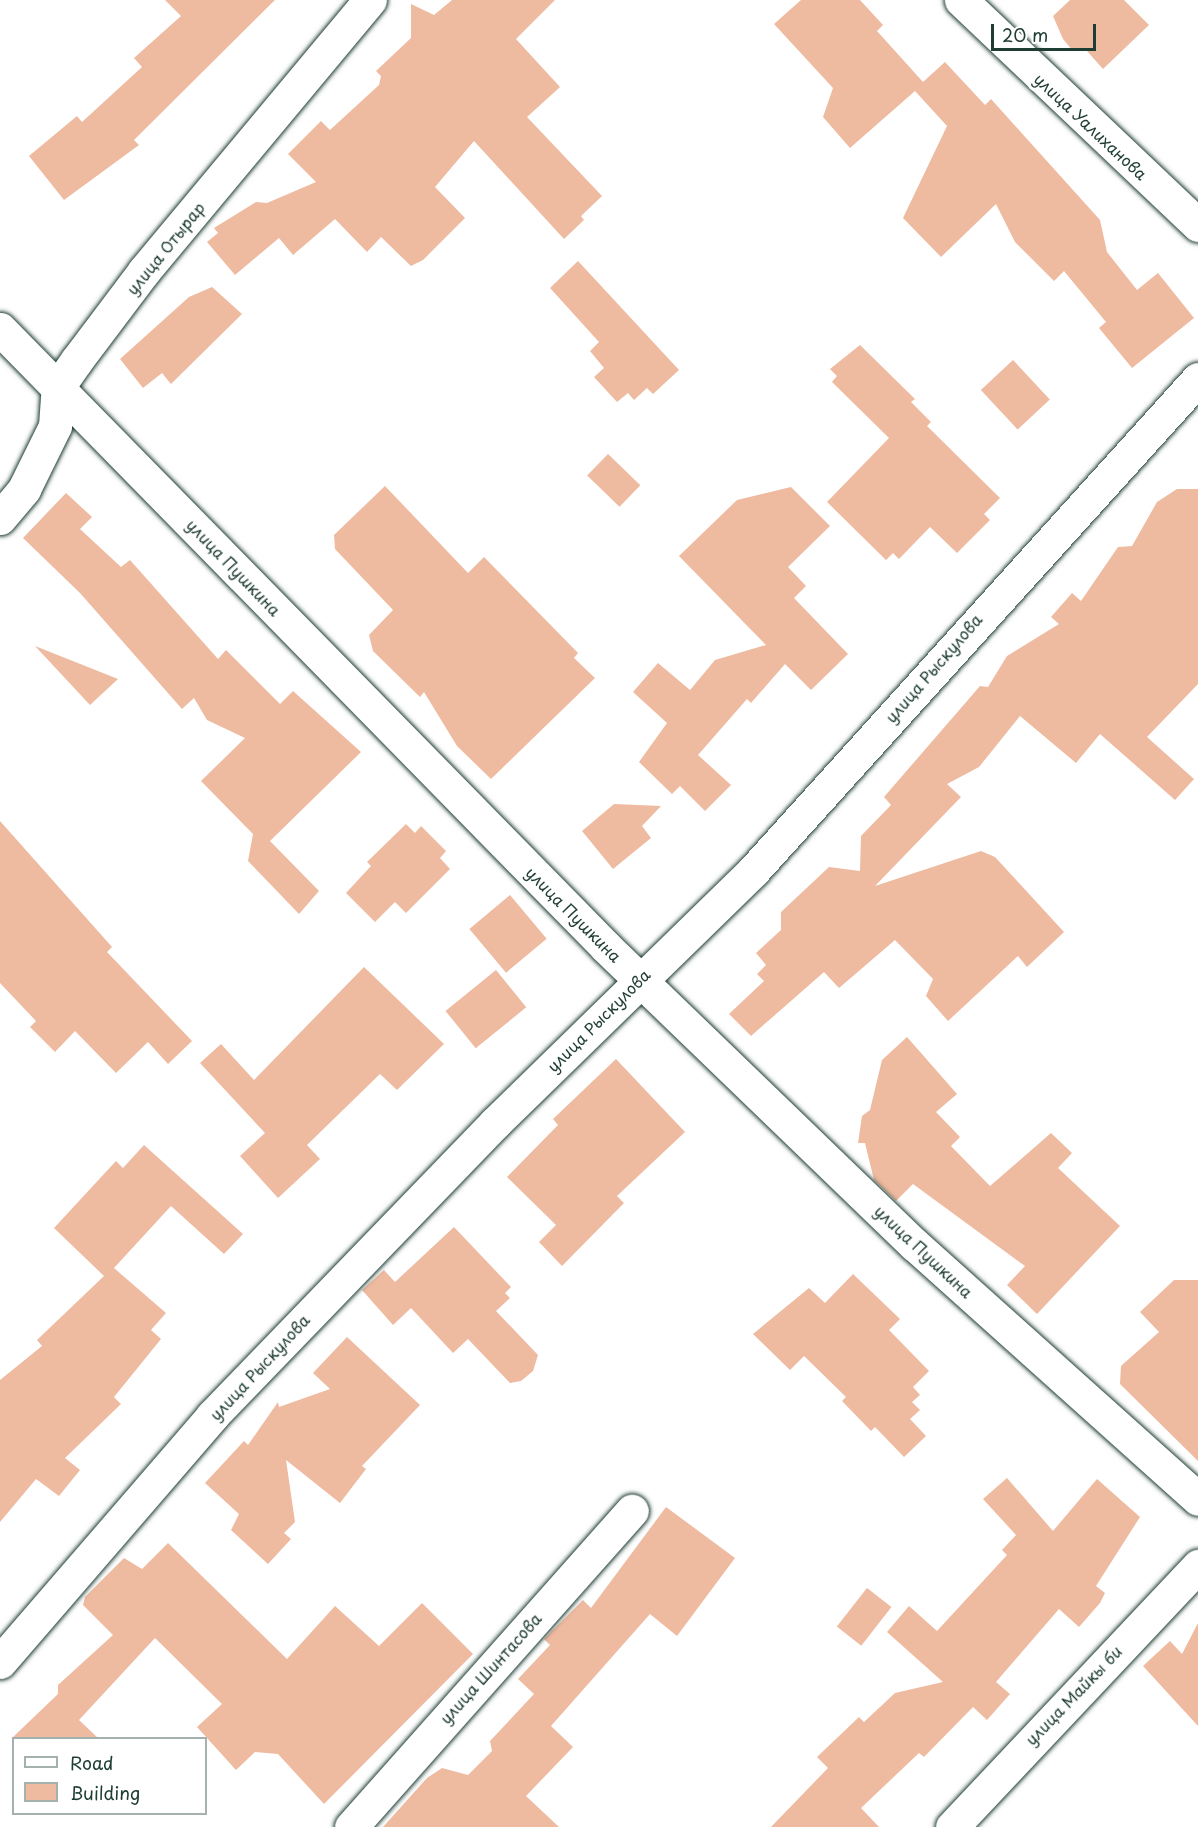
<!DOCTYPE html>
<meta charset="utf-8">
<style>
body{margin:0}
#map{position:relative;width:1198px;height:1827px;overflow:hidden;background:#fff;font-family:"Playpen Sans",sans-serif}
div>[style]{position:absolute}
.building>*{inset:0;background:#eebaa0;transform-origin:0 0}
.roads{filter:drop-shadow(0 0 2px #1f3d34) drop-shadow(0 0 2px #1f3d34)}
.minor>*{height:33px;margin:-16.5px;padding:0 16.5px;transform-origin:16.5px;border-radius:16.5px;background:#fff}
span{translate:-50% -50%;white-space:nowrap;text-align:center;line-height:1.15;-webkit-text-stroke:6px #fff;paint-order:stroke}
.street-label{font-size:16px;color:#1f3d34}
.legend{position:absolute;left:12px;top:1737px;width:195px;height:78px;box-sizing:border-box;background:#fff;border:2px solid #a5b1ae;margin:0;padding:8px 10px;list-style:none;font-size:18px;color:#1f3d34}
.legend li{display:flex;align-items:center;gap:12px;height:30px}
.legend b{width:30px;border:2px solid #a5b1ae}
.scale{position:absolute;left:991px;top:24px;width:105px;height:27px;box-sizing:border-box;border:3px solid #1f3d34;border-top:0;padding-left:8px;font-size:18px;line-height:21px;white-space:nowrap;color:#1f3d34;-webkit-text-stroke:4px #fff;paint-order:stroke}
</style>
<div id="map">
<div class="building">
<div style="clip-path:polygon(165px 0,275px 0,134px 140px,139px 145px,64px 200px,29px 156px,77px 116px,82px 122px,142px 67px,134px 58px,181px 16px)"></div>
<div style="clip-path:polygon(452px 0,555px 0,516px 39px,560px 87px,527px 117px,602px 196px,581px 216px,584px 220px,564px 239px,474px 141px,435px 187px,465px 218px,423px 260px,411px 266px,381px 237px,367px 252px,335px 219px,293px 255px,279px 238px,235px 275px,207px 242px,218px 233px,214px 228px,256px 202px,267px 203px,316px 182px,288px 154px,321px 121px,330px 130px,379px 85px,381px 76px,376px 71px,411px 38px,411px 4px,434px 15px)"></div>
<div style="clip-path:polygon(801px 0,860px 0,883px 25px,877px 31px,923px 82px,945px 62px,985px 105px,991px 99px,1100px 220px,1107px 252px,1137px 290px,1158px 273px,1194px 318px,1132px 368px,1099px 328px,1106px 322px,1064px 271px,1054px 281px,1015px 242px,996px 204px,941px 257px,903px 218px,947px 126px,915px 91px,850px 148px,823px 117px,833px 88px,774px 24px)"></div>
<div style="clip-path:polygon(1070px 0,1124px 0,1149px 25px,1103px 69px,1087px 51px,1073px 51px,1063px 39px,1053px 16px)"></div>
<div style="clip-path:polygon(578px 261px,679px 370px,653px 394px,647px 388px,634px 400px,628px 393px,617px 402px,594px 377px,604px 368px,590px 351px,599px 342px,550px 288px)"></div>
<div style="clip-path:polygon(212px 287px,242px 314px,171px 384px,162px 373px,143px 388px,120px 359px,189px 297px)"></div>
<div style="clip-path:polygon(860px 345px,915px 399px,911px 402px,931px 422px,927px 426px,1000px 498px,984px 514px,990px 520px,957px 553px,930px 527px,899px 559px,893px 553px,886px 560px,827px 502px,889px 438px,832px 382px,837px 376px,830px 369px)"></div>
<div style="left:1013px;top:360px;width:54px;height:44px;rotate:47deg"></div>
<div style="left:608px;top:454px;width:45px;height:30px;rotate:44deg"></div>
<div style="clip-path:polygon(385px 486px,468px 573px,484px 557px,578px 653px,574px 658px,595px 678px,491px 779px,457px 746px,424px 692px,420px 697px,373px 651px,369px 635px,393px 610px,335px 549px,334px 535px)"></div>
<div style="clip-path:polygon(791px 487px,830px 526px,788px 567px,806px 586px,794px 598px,848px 654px,811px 690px,785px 664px,751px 703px,747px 699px,698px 755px,731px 785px,705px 811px,680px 786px,672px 794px,639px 762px,667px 723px,633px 692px,658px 663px,690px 690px,715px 660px,766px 645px,679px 556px,737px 500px)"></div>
<div style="clip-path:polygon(1177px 489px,1198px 489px,1198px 684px,1147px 737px,1194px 779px,1175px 800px,1100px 734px,1076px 763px,1020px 716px,979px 767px,947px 784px,961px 797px,875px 886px,981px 851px,995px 857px,1064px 932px,1027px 967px,1018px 956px,948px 1021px,926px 996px,933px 979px,895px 940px,839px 988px,824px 972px,751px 1036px,729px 1014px,764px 981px,757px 974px,766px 965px,756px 953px,781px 930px,781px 912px,829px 867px,860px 871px,861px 836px,891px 805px,884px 797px,980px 686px,988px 687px,1007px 656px,1059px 624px,1051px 617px,1072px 593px,1081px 601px,1118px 547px,1132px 546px,1157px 502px)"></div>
<div style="clip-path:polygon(66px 493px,92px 517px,80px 529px,121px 567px,130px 560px,218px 659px,226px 650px,280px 704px,293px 691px,361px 752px,270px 841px,319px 891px,299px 914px,248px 861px,253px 834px,201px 781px,245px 738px,207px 720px,194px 698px,182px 709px,80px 593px,23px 538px)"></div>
<div style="clip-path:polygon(35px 646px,118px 679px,90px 705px)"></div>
<div style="clip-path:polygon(614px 804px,661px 806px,642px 826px,651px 838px,613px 869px,582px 831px)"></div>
<div style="clip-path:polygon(0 821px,112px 947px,107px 952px,192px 1041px,168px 1064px,148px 1042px,116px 1073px,75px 1031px,55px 1052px,30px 1027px,36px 1021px,0 983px)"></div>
<div style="clip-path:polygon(406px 824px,415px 833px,421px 826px,446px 851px,440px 858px,450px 869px,406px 913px,395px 902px,375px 922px,346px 893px,371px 866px,367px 862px)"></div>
<div style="left:510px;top:895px;width:57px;height:53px;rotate:50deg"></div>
<div style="clip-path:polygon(364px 967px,444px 1044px,397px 1090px,380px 1074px,307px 1145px,320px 1159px,278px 1198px,240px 1156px,265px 1133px,200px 1063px,221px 1044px,254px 1080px)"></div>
<div style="left:496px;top:970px;width:48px;height:65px;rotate:51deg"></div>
<div style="clip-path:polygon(907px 1037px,957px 1094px,936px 1112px,960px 1137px,951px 1146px,990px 1186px,1051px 1133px,1072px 1153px,1058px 1168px,1120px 1226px,1037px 1314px,1007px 1285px,1025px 1266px,913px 1184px,896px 1201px,874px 1180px,865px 1143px,858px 1143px,862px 1116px,870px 1110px,882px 1060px)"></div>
<div style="clip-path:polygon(616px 1059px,685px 1132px,617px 1196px,624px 1203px,562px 1266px,539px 1242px,556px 1225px,507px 1177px,558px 1125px,553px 1119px)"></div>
<div style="clip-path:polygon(144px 1145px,243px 1234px,224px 1254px,171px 1206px,114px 1268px,166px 1313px,151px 1330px,161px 1339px,114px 1397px,121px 1404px,65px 1458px,80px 1470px,59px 1496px,36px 1479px,0 1522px,0 1380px,42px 1346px,37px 1340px,104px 1276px,54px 1228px,116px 1161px,123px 1168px)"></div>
<div style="clip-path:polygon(454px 1227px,511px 1287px,505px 1293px,510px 1298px,496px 1311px,538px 1355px,533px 1371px,521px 1381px,510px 1383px,468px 1339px,453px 1353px,411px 1308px,393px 1325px,362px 1290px,384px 1270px,395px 1282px)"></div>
<div style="clip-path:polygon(853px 1274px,900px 1319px,889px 1330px,929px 1371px,913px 1387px,920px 1395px,912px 1402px,920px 1410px,910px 1419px,926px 1436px,904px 1457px,875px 1427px,871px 1431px,842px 1401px,846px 1397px,804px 1356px,790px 1370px,753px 1334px,809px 1288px,825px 1303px)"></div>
<div style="clip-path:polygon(1174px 1280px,1198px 1280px,1198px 1461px,1120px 1384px,1121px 1366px,1159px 1332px,1140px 1312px)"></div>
<div style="clip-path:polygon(347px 1337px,420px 1405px,362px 1466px,366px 1469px,340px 1503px,286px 1460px,295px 1522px,284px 1533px,291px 1539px,268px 1564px,231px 1530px,239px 1514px,205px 1483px,244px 1441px,248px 1445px,278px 1402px,279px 1407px,330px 1389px,313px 1373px)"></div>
<div style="clip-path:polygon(1007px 1478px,1053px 1531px,1097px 1479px,1140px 1517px,1096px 1586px,1105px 1593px,1100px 1603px,1079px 1627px,1059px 1609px,996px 1682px,1010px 1694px,987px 1720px,973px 1707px,924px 1757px,919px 1753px,861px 1808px,879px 1827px,771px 1827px,828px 1768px,817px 1757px,859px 1717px,864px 1722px,895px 1693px,943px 1682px,887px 1632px,909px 1606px,937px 1631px,1007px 1555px,1002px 1550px,1016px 1535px,983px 1499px)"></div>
<div style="clip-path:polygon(666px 1507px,735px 1558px,677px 1636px,650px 1614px,551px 1726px,573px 1747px,526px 1796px,559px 1827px,383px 1827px,427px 1778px,442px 1768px,468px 1775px,492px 1751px,490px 1741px,534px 1694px,518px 1679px,550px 1645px,544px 1639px,583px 1600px,591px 1608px)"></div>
<div style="clip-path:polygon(168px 1543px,287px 1659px,335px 1606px,379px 1646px,422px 1603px,473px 1654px,324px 1804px,278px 1754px,255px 1752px,236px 1770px,197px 1727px,222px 1704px,155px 1638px,79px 1720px,98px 1738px,12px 1738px,58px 1694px,58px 1685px,113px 1635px,83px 1605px,85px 1597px,124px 1558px,142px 1569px)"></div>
<div style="left:867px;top:1588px;width:31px;height:49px;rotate:38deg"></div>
<div style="clip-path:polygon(1198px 1623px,1198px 1726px,1143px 1666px,1170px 1641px,1182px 1654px)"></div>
</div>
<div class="roads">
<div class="minor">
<div style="left:961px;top:0;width:327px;rotate:43.5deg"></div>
<div style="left:0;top:329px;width:866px;rotate:45.56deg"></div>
<div style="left:606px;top:947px;width:429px;rotate:44deg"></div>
<div style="left:915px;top:1245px;width:380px;rotate:41.9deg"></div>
<div style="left:0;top:518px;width:38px;rotate:-50deg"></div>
<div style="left:24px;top:489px;width:70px;rotate:-63.8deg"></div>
<div style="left:55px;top:426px;width:39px;rotate:-86deg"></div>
<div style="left:58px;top:387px;width:33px;rotate:-55deg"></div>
<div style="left:77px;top:360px;width:111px;rotate:-53deg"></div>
<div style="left:144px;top:271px;width:353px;rotate:-50.2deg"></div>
<div style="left:0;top:1662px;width:325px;rotate:-49.2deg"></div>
<div style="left:212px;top:1416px;width:407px;rotate:-46deg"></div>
<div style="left:495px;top:1123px;width:362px;rotate:-44.3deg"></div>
<div style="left:754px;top:870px;width:662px;rotate:-47.88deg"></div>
<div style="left:351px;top:1827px;width:423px;rotate:-48.4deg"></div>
<div style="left:952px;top:1827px;width:359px;rotate:-46.7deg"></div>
</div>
</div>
<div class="street-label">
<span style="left:1091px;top:126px;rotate:43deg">улица Уалиханова</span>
<span style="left:165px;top:248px;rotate:-51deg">улица Отырар</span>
<span style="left:234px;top:567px;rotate:46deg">улица Пушкина</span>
<span style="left:933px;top:668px;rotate:-49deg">улица Рыскулова</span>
<span style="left:574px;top:914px;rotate:45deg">улица Пушкина</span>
<span style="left:598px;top:1020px;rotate:-45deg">улица Рыскулова</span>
<span style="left:924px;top:1251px;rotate:43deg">улица Пушкина</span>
<span style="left:259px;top:1367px;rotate:-47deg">улица Рыскулова</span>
<span style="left:490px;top:1668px;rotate:-48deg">улица Шинтасова</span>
<span style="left:1073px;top:1695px;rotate:-46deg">улица Майкы би</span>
</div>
<ul class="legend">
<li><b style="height:8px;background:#fff"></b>Road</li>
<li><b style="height:16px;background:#eebaa0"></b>Building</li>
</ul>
<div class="scale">20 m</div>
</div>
